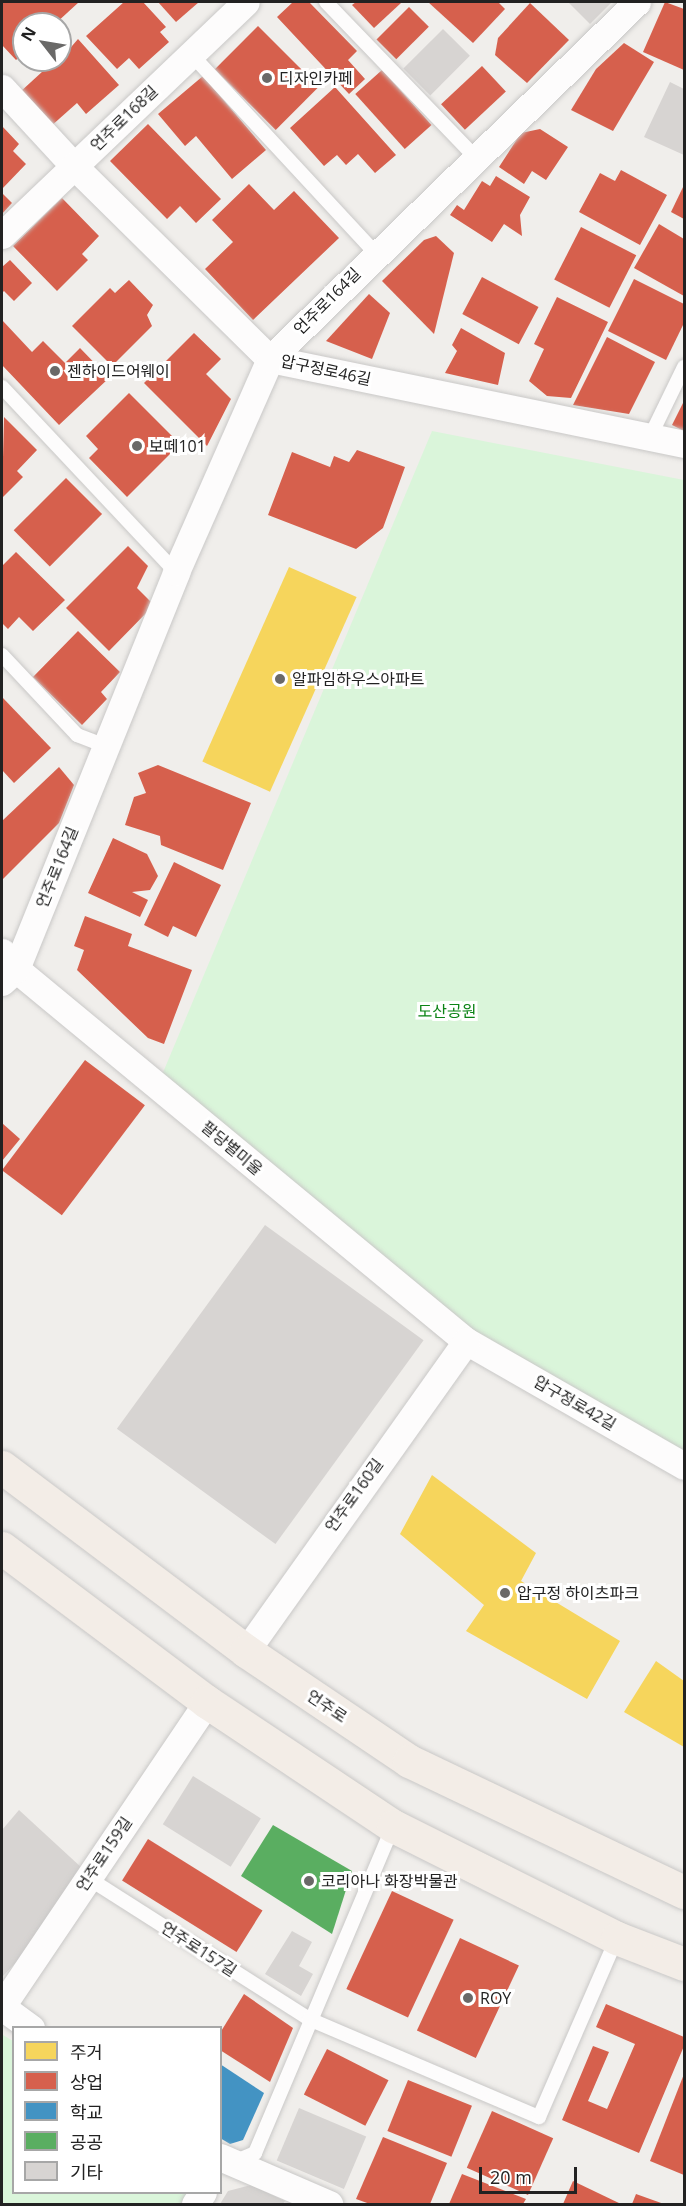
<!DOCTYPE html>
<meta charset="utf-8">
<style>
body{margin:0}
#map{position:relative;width:686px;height:2206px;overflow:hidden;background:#f0eeeb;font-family:"Open Sans","Noto Sans KR",sans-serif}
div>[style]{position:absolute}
.park>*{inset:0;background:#daf5da}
.homes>*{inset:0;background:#f6d55c;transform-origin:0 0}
.shops>*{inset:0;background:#d6604d;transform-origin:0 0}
.schools>*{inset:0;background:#4393c3}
.public>*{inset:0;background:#5aae61}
.building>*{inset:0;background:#d7d4d2;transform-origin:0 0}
.roads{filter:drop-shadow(0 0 2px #c9c8c7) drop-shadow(0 0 2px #c9c8c7)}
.service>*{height:14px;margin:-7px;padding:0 7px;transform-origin:7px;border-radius:7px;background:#fdfcfc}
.minor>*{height:27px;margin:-13.5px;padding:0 13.5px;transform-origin:13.5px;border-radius:13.5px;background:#fdfcfc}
.primary>*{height:33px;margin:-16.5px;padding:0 16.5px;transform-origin:16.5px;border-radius:16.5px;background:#f3ede7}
.dots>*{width:16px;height:16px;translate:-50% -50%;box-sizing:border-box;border:3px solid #fff;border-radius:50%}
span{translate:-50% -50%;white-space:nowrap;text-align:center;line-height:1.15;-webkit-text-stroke:6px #fff;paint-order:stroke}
.poi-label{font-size:16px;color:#222}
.left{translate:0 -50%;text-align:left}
.street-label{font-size:16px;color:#222}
.park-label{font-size:16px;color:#0c8416}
.frame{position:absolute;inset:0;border:3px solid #222;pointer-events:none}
.legend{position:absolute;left:12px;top:2026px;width:210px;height:168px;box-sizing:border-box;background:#fff;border:2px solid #a7a7a7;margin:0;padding:8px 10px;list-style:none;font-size:18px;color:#222}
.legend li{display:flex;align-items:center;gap:12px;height:30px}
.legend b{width:30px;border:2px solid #a7a7a7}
.north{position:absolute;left:12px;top:12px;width:60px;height:60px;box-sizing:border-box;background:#fff;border:2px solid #a7a7a7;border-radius:50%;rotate:301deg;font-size:16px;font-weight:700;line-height:24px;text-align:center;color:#222}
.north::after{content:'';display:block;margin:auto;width:21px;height:27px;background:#6a6968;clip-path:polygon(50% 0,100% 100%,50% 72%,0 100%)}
.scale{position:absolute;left:479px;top:2167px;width:98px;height:27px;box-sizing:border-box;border:3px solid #222;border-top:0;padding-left:8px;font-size:18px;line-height:21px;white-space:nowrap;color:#222;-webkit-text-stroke:4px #fff;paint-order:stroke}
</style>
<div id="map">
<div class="park">
<div style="clip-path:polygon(432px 431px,684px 480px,684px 1467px,442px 1325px,159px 1082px)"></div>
<div style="clip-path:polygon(3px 2035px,13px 2041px,14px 2192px,187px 2193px,180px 2204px,2px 2204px)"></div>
</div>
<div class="homes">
<div style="left:289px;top:567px;width:74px;height:213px;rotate:24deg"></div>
<div style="clip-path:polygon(432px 1475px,536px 1553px,521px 1581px,620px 1641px,587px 1699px,466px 1631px,484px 1605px,400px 1534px)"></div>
<div style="clip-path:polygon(656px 1661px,684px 1681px,684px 1747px,624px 1712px)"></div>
</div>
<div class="shops">
<div style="clip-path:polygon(2px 2px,79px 2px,55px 24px,24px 24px,24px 53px,16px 60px,2px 45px)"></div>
<div style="clip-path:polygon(124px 2px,143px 2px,166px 27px,160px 32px,169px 42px,139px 69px,129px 58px,117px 69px,86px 36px)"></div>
<div style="clip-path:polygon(158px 2px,199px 2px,176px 22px)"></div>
<div style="clip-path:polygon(293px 2px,309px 2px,357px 51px,348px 60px,365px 79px,349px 94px,277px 17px)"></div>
<div style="clip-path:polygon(356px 2px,399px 2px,401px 3px,374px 28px,352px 5px)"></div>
<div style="clip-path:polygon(428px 2px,498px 2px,505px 9px,473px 43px)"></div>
<div style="clip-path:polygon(665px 2px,684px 9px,684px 70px,643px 52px)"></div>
<div style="clip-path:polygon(530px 3px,569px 40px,527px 83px,495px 55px,498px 38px)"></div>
<div style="left:409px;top:7px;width:28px;height:46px;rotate:45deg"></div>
<div style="left:258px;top:26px;width:86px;height:61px;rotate:45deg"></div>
<div style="clip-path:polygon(78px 39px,119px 85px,86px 114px,77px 103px,50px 127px,19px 93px,55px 60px,60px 60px)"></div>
<div style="clip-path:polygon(624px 43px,654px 62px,613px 131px,571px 110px,596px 69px)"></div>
<div style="left:482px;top:66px;width:35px;height:56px;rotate:47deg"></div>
<div style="left:382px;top:70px;width:74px;height:36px;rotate:48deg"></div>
<div style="clip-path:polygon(203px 76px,266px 150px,232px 179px,196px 136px,185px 146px,158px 114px)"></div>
<div style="clip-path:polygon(335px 87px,396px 155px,375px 173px,358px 154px,346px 165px,337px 155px,324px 166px,290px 128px)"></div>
<div style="clip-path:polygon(148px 124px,221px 199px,196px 223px,180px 206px,167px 219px,110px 161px)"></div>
<div style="clip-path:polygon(2px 126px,19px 144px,13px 151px,26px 164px,2px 189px)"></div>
<div style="clip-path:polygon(540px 129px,568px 147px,546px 180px,532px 171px,524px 184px,499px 167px,521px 133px)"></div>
<div style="clip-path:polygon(621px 170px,667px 195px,640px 245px,579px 212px,600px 173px,615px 181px)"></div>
<div style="clip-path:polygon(496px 176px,530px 197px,520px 215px,522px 236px,504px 224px,492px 242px,450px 215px,457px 205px,464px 210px,482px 181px,490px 186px)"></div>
<div style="clip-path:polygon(249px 184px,274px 210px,294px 191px,339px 238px,253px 320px,205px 269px,233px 242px,212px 220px)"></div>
<div style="clip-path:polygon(684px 185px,684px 219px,671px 212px)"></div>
<div style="clip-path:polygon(2px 193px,12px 203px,2px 214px)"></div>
<div style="clip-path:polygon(62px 198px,99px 236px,82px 254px,88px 260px,57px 291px,13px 246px)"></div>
<div style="clip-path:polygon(659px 224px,684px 239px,684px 296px,634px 268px)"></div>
<div style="left:581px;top:227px;width:62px;height:59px;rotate:27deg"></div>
<div style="clip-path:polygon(436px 236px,454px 253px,434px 334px,382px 281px,424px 240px)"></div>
<div style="clip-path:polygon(10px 260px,32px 283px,14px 301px,4px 291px,2px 293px,2px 267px)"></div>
<div style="left:482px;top:277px;width:64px;height:42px;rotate:28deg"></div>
<div style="clip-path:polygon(634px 279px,684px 304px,684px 323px,666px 360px,608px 331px)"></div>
<div style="clip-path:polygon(129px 280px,153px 305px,147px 315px,152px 326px,112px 366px,72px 326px,110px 288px,115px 293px)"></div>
<div style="clip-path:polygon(369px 294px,390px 313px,372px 359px,326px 341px)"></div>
<div style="clip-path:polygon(557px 297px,608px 322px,571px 398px,547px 396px,529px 381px,544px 349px,534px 344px)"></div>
<div style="clip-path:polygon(2px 320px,32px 352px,43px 341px,65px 363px,80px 348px,109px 378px,59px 425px,2px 365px)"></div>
<div style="clip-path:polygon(461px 328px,505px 353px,498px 385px,445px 373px,457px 351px,452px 345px)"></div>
<div style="clip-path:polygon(194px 333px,221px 359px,206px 374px,231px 399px,207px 446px,144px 383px)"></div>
<div style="clip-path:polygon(607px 337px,655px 362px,629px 414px,573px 405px)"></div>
<div style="clip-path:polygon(129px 393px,180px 444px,127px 497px,89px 458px,98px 449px,86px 436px)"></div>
<div style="clip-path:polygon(684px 401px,684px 431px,672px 425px)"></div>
<div style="clip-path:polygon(4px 417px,37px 450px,17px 471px,23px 477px,2px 498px)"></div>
<div style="clip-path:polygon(357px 450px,405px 467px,383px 528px,356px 549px,268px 515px,292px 452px,330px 467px,334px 456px,349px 462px)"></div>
<div style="left:66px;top:478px;width:51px;height:74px;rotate:45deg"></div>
<div style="clip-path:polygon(128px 546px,148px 566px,137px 588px,154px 605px,109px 651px,66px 608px)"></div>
<div style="clip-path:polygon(16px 552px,65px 600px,33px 631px,19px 617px,8px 629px,2px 623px,2px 566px)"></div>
<div style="clip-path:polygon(78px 631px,120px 672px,101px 692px,107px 699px,82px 725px,33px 677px)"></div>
<div style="clip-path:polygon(2px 697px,51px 748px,14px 783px,2px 770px)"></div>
<div style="clip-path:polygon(158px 765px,251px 803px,223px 870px,161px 845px,160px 836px,125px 825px,134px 797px,146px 793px,138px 773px)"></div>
<div style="clip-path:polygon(59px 767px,74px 785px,59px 823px,2px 880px,2px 821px)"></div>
<div style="clip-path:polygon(113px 838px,147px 854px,158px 876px,150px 890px,132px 892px,148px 900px,140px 917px,88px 893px)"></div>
<div style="clip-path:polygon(174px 862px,221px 885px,196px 937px,173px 926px,168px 937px,144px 925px)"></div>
<div style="clip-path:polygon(85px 916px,132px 934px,128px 946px,192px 970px,164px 1044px,148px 1038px,77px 970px,84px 950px,74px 946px)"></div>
<div style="left:85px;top:1060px;width:75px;height:138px;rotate:37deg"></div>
<div style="clip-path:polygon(2px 1123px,20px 1139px,2px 1161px)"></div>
<div style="left:148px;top:1839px;width:135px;height:49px;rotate:32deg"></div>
<div style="left:392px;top:1891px;width:68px;height:108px;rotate:25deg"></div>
<div style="left:460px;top:1938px;width:65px;height:102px;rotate:25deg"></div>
<div style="clip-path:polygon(244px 1994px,293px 2028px,270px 2082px,220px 2050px,220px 2033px)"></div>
<div style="clip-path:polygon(606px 2004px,684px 2037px,684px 2046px,639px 2153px,562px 2120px,593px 2046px,609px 2052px,588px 2101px,607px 2109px,635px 2044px,596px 2027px)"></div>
<div style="left:327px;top:2049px;width:69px;height:51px;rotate:27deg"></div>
<div style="clip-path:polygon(684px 2074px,684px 2175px,650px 2161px)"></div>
<div style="left:408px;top:2080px;width:69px;height:55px;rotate:22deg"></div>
<div style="left:492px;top:2111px;width:67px;height:62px;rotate:24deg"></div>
<div style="clip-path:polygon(383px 2137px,447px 2163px,430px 2204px,370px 2204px,356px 2199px)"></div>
<div style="clip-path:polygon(462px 2174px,526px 2199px,523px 2204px,449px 2204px)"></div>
<div style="clip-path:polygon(573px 2181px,621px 2204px,563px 2204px)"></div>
<div style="clip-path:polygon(636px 2194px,664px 2204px,632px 2204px)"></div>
</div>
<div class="schools">
<div style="clip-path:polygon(220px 2064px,264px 2093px,243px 2140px,230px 2144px,220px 2138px)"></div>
</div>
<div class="public">
<div style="clip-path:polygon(273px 1825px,352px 1871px,332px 1934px,241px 1876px)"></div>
</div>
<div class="building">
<div style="clip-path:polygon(568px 2px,612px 2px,590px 24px)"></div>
<div style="left:443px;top:29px;width:38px;height:56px;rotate:45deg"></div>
<div style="clip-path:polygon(670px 82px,684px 89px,684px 155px,644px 137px)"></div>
<div style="left:265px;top:1225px;width:196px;height:252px;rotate:36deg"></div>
<div style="left:193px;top:1776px;width:80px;height:57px;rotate:32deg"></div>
<div style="clip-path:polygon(19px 1810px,82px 1868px,27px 1951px,2px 1977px,2px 1830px)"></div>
<div style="clip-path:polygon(292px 1931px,312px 1942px,299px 1966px,313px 1974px,301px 1996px,265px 1974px)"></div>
<div style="left:299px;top:2108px;width:73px;height:57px;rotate:23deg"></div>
<div style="clip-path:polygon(251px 2185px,285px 2201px,283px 2204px,220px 2204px,228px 2191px)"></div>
</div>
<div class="roads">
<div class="service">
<div style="left:326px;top:2px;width:216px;rotate:46.1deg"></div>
<div style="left:191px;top:54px;width:271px;rotate:47.2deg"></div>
<div style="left:2px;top:387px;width:254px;rotate:46.8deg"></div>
<div style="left:650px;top:437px;width:78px;rotate:-64.1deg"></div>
<div style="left:2px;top:655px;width:110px;rotate:46.8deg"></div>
<div style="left:77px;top:735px;width:31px;rotate:21deg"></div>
<div style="left:88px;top:1878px;width:262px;rotate:32.5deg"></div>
<div style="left:309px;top:2019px;width:250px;rotate:23.1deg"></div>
<div style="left:539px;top:2117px;width:195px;rotate:-66.5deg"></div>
<div style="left:234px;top:2162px;width:23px;rotate:-23deg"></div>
<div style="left:255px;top:2153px;width:355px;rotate:-67.1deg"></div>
</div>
<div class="minor">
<div style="left:2px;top:88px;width:106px;rotate:47.3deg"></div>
<div style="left:74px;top:166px;width:275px;rotate:44.6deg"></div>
<div style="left:270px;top:359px;width:423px;rotate:11.6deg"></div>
<div style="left:2px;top:235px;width:337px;rotate:-43.7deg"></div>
<div style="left:2px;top:952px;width:22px;rotate:51deg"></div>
<div style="left:16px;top:969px;width:584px;rotate:39.58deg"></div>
<div style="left:466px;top:1341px;width:251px;rotate:29.8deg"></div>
<div style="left:2px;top:982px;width:19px;rotate:-43deg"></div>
<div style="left:16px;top:969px;width:428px;rotate:-68deg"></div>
<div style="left:176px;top:572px;width:233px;rotate:-66.2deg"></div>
<div style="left:270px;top:359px;width:512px;rotate:-44.21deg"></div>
<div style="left:246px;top:1651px;width:380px;rotate:-54.6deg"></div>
<div style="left:2px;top:2006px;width:367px;rotate:-56deg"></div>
<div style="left:2px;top:2007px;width:36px;rotate:36deg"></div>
<div style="left:220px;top:2157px;width:119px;rotate:23.3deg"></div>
<div style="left:195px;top:2204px;width:14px;rotate:-56deg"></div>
</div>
<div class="primary">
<div style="left:2px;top:1467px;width:306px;rotate:37deg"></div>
<div style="left:246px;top:1651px;width:197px;rotate:34deg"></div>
<div style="left:409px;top:1761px;width:305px;rotate:25.5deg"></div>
<div style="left:2px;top:1548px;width:256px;rotate:36.9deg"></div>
<div style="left:207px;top:1702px;width:224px;rotate:33.7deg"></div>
<div style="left:393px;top:1826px;width:250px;rotate:26.6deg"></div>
<div style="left:617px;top:1938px;width:72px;rotate:21.2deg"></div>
</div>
</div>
<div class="dots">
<div style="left:267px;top:78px;background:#6a6968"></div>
<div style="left:55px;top:371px;background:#6a6968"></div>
<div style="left:137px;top:446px;background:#6a6968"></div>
<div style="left:280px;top:679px;background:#6a6968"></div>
<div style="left:505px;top:1593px;background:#6a6968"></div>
<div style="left:309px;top:1881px;background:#6a6968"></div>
<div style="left:468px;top:1998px;background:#6a6968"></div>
</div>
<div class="poi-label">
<span class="left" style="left:279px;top:78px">디자인카페</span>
<span class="left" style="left:67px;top:371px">젠하이드어웨이</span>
<span class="left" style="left:149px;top:446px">보떼101</span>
<span class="left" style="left:292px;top:679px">알파임하우스아파트</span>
<span class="left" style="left:517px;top:1593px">압구정 하이츠파크</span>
<span class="left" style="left:321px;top:1881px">코리아나 화장박물관</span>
<span class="left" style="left:480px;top:1998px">ROY</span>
</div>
<div class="street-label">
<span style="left:124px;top:118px;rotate:-44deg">언주로168길</span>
<span style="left:327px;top:301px;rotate:-45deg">언주로164길</span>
<span style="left:326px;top:370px;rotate:12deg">압구정로46길</span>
<span style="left:57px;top:867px;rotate:-68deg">언주로164길</span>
<span style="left:232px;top:1148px;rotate:40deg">팔당별미울</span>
<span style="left:575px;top:1403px;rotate:30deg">압구정로42길</span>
<span style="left:354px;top:1495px;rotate:-54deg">언주로160길</span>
<span style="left:327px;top:1706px;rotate:34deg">언주로</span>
<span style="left:104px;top:1854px;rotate:-56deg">언주로159길</span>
<span style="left:199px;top:1949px;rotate:33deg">언주로157길</span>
</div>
<div class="park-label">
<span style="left:447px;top:1011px">도산공원</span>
</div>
<div class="frame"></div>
<ul class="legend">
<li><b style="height:16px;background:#f6d55c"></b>주거</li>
<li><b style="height:16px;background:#d6604d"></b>상업</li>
<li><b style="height:16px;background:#4393c3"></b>학교</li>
<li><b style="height:16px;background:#5aae61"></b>공공</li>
<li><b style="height:16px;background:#d7d4d2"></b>기타</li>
</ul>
<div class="north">N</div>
<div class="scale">20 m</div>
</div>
